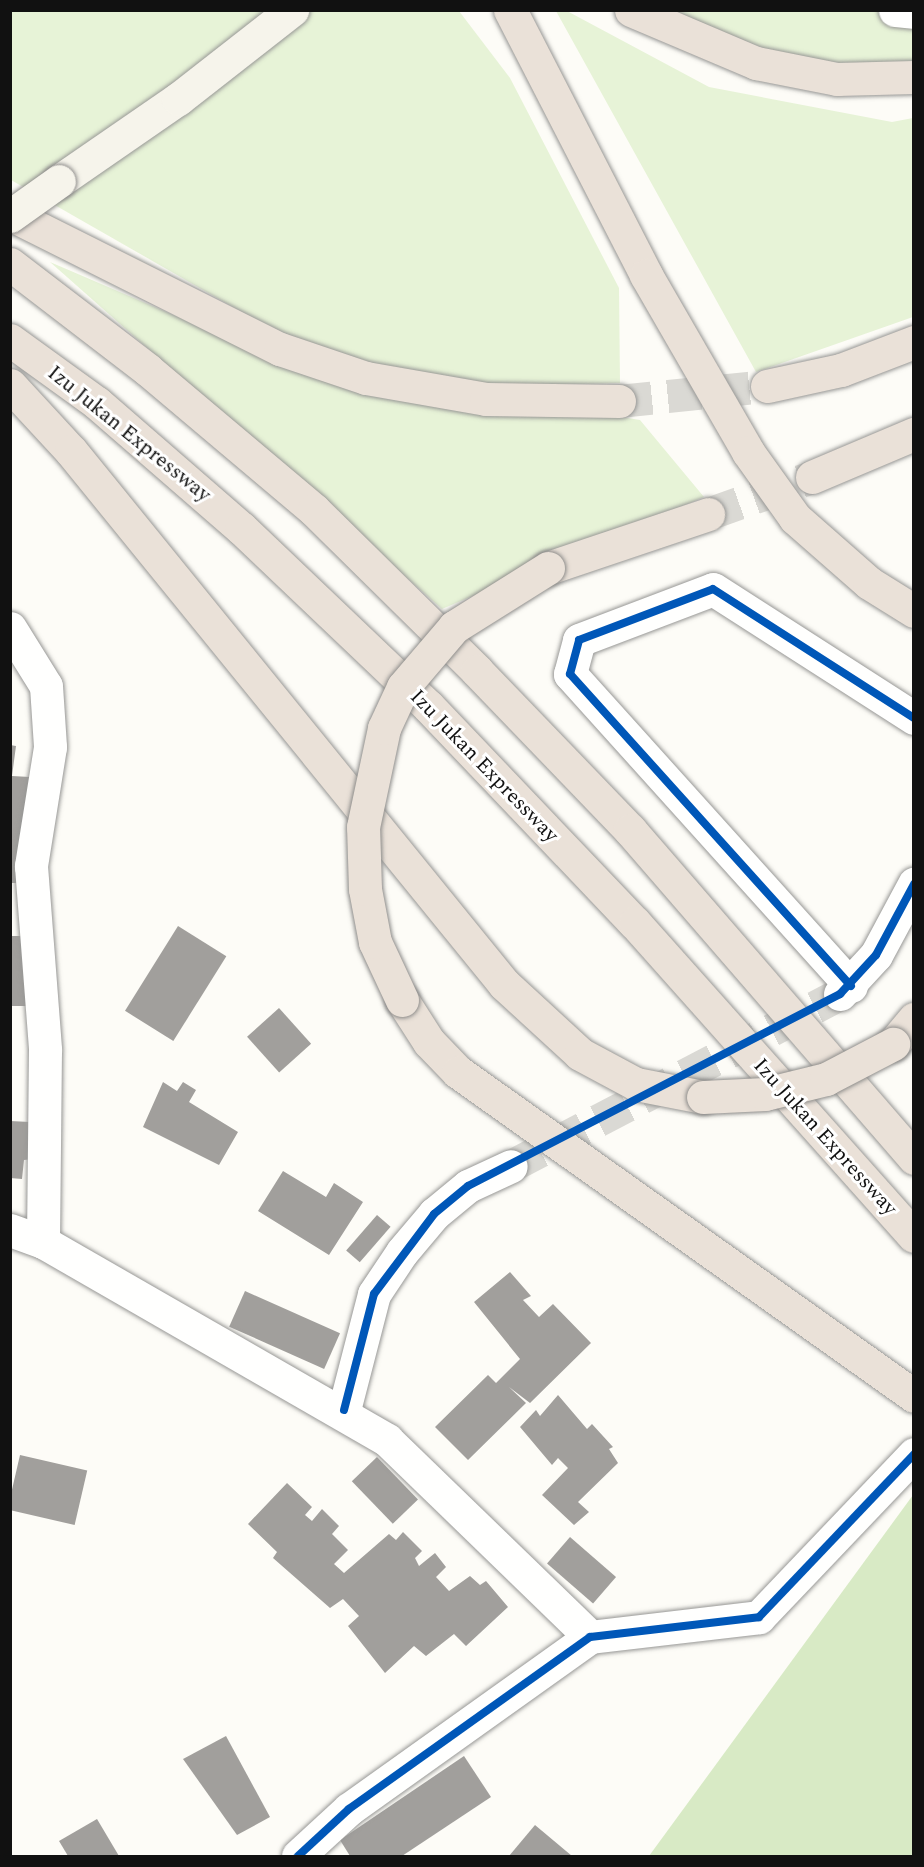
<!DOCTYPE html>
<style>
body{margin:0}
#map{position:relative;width:924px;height:1867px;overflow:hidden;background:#fdfcf7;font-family:Spectral,serif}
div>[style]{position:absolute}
.green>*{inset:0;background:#e7f3d7}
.forest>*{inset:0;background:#d8eac5}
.building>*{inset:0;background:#a19f9c;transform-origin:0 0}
.street-tunnel>*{height:33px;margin-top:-16.5px;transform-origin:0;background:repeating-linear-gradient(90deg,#dad9d4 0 33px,transparent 0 49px)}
.highway-tunnel>*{height:33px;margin-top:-16.5px;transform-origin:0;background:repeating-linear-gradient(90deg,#dad9d4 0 33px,transparent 0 49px)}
.roads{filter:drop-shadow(0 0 2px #979795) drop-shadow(0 0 2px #979795)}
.street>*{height:33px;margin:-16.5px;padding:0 16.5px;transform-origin:16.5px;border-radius:16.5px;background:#fffffe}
.secondary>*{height:33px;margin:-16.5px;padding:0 16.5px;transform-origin:16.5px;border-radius:16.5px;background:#f6f4eb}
.highway>*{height:33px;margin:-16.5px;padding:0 16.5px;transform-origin:16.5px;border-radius:16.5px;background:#eae1d8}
.bridges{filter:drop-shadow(0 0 2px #8e8d8b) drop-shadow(0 0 2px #8e8d8b)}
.secondary-bridge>*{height:33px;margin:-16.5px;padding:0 16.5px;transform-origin:16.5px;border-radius:16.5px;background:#f6f4eb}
.highway-bridge>*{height:33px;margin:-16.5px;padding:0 16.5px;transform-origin:16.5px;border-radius:16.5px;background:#eae1d8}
.cycleway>*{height:8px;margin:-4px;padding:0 4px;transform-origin:4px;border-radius:4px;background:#0057b8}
span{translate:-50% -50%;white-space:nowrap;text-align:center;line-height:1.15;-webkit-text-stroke:6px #fff;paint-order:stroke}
.street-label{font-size:21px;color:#111}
.frame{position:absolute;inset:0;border:12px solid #111;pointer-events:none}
</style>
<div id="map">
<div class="green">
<div style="clip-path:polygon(11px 11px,459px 11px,510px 78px,619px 288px,620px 383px,510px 386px,343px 370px,11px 180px)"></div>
<div style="clip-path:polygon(556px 11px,567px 11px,709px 87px,892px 122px,913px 118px,913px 317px,756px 372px)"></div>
<div style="clip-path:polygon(671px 11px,913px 11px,913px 65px,879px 69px,777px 54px)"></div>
<div style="clip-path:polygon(50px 262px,285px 363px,640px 420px,704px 497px,442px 609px)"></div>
</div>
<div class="forest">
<div style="clip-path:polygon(913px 1495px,913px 1856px,649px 1856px)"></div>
</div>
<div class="building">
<div style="clip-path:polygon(10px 745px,16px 746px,12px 776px,30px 777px,17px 883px,10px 883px)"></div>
<div style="left:178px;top:926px;width:57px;height:100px;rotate:32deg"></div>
<div style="left:10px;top:936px;width:18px;height:70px"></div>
<div style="left:279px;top:1008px;width:48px;height:43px;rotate:48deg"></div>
<div style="clip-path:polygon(163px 1082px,177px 1091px,183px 1082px,196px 1090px,189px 1102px,238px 1132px,219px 1165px,143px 1127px)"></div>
<div style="clip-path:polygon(10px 1121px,30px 1122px,33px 1159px,24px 1160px,22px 1179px,10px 1178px)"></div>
<div style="clip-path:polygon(283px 1171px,326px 1197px,334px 1183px,363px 1202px,329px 1255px,258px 1211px)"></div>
<div style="left:377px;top:1215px;width:18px;height:47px;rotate:41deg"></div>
<div style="clip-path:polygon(510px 1272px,531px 1296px,523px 1300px,539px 1317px,553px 1304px,591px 1343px,530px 1403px,509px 1387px,526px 1403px,468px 1460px,435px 1427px,488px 1375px,496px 1383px,520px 1359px,474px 1302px)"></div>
<div style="left:245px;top:1291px;width:104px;height:39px;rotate:24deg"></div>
<div style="clip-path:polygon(558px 1395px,587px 1429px,592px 1424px,613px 1447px,609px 1449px,618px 1463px,578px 1502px,589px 1512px,574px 1525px,542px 1495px,568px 1468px,558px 1458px,552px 1465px,520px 1427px,536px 1410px,540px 1416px)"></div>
<div style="left:20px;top:1455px;width:69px;height:56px;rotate:13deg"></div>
<div style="left:377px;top:1457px;width:59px;height:35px;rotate:46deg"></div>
<div style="clip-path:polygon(287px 1483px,312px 1507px,305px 1515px,312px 1521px,322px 1509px,339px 1526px,332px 1534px,348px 1550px,334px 1564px,344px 1573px,389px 1534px,396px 1540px,403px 1532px,422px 1551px,415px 1558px,419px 1566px,435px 1553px,446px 1567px,436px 1577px,449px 1591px,470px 1576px,480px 1585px,486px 1581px,508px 1607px,466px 1646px,454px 1634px,426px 1656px,414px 1646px,385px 1673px,348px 1626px,359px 1616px,343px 1599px,330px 1608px,273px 1558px,277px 1552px,248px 1524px)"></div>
<div style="left:570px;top:1537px;width:61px;height:35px;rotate:41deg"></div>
<div style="clip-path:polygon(226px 1736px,270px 1817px,237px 1835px,183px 1759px)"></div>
<div style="clip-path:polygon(464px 1756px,491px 1797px,402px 1856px,350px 1856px,340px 1840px)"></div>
<div style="clip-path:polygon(97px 1819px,119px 1856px,68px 1856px,59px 1841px)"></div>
<div style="clip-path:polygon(535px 1825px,572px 1856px,509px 1856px)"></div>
</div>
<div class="street-tunnel">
<div style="left:511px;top:1166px;width:371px;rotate:-27.6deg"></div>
</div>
<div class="highway-tunnel">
<div style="left:619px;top:401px;width:149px;rotate:-5.8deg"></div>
<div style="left:708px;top:514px;width:110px;rotate:-19.6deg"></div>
</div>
<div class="roads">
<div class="street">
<div style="left:895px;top:10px;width:19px;rotate:6deg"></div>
<div style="left:10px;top:628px;width:68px;rotate:58.2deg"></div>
<div style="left:46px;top:686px;width:61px;rotate:86.2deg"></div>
<div style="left:50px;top:747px;width:121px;rotate:99.1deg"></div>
<div style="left:31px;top:866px;width:185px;rotate:85.6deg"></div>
<div style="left:45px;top:1050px;width:192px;rotate:90.6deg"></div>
<div style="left:851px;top:986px;width:420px;rotate:-132deg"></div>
<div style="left:570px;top:674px;width:35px;rotate:-75deg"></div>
<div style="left:579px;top:640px;width:143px;rotate:-20.8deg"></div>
<div style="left:713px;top:589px;width:239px;rotate:32.7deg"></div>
<div style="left:840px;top:994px;width:53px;rotate:-47.3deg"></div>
<div style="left:876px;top:955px;width:81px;rotate:-61.8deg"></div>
<div style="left:10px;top:1230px;width:35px;rotate:20deg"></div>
<div style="left:43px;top:1242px;width:397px;rotate:29.9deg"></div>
<div style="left:387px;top:1440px;width:283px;rotate:44.1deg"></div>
<div style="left:344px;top:1410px;width:120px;rotate:-75.5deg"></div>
<div style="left:374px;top:1294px;width:50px;rotate:-56.3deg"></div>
<div style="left:402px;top:1252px;width:50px;rotate:-49.9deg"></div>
<div style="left:434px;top:1214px;width:44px;rotate:-39.5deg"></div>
<div style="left:468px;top:1186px;width:47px;rotate:-24.9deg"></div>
<div style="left:298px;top:1856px;width:69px;rotate:-42.7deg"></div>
<div style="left:349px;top:1809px;width:296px;rotate:-35.5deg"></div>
<div style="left:590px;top:1637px;width:170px;rotate:-6.7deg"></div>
<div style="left:759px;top:1617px;width:225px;rotate:-46.4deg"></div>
</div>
<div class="secondary">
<div style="left:59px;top:181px;width:145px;rotate:-34.6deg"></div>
<div style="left:178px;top:99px;width:145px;rotate:-38deg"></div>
</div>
<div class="highway">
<div style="left:510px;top:10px;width:298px;rotate:62.8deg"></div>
<div style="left:646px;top:275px;width:204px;rotate:60deg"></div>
<div style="left:748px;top:452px;width:81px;rotate:54.5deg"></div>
<div style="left:795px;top:518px;width:98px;rotate:41.3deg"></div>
<div style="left:869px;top:583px;width:53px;rotate:31.9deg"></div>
<div style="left:631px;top:10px;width:136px;rotate:23deg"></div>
<div style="left:756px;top:63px;width:83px;rotate:11.2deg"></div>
<div style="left:837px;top:79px;width:77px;rotate:-1.5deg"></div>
<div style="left:10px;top:214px;width:302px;rotate:26.6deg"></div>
<div style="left:280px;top:349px;width:91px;rotate:18.6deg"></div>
<div style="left:366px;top:378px;width:122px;rotate:9.9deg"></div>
<div style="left:486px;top:399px;width:133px;rotate:0.9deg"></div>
<div style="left:10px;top:264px;width:174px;rotate:37.5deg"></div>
<div style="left:148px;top:370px;width:217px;rotate:40.1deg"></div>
<div style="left:314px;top:510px;width:229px;rotate:44.6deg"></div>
<div style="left:477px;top:671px;width:221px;rotate:46.1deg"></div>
<div style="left:630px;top:830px;width:434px;rotate:49.1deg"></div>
<div style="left:10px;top:340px;width:107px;rotate:35.9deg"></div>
<div style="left:97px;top:403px;width:191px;rotate:41deg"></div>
<div style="left:241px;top:528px;width:258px;rotate:43.6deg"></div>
<div style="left:428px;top:706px;width:300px;rotate:46.4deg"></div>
<div style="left:635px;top:923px;width:419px;rotate:48.3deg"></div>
<div style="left:10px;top:385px;width:90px;rotate:47.3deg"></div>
<div style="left:71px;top:451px;width:687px;rotate:50.91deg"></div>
<div style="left:504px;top:984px;width:103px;rotate:42.6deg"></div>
<div style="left:580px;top:1054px;width:64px;rotate:28.2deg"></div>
<div style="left:636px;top:1084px;width:68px;rotate:11deg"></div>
<div style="left:767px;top:386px;width:76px;rotate:-12.2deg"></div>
<div style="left:841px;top:370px;width:78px;rotate:-21deg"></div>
<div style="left:812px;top:477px;width:111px;rotate:-22.9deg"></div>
<div style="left:548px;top:568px;width:169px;rotate:-18.6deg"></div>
<div style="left:402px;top:1000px;width:50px;rotate:57.3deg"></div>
<div style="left:429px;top:1042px;width:42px;rotate:46deg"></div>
<div style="left:458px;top:1072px;width:559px;rotate:35.39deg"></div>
<div style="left:893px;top:1044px;width:33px;rotate:-50deg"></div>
</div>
</div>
<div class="bridges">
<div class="secondary-bridge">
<div style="left:10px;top:216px;width:60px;rotate:-35.5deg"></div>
</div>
<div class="highway-bridge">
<div style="left:402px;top:1000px;width:64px;rotate:-115deg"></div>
<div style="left:375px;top:942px;width:54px;rotate:-100.7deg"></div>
<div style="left:365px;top:889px;width:62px;rotate:-91.8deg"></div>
<div style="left:363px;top:827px;width:101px;rotate:-78deg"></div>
<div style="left:384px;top:728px;width:45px;rotate:-65.1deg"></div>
<div style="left:403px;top:687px;width:79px;rotate:-49.6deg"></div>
<div style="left:454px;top:627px;width:111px;rotate:-32.1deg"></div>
<div style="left:703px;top:1097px;width:62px;rotate:-2.8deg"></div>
<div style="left:765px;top:1094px;width:63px;rotate:-13.8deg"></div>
<div style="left:826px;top:1079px;width:76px;rotate:-27.6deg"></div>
</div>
</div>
<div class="cycleway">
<div style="left:851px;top:986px;width:420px;rotate:-132deg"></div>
<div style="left:570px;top:674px;width:35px;rotate:-75deg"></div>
<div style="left:579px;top:640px;width:143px;rotate:-20.8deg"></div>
<div style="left:713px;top:589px;width:239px;rotate:32.7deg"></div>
<div style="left:344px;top:1410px;width:120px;rotate:-75.5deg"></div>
<div style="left:374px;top:1294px;width:100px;rotate:-53.1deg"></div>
<div style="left:434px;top:1214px;width:44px;rotate:-39.5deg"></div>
<div style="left:468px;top:1186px;width:419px;rotate:-27.3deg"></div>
<div style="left:840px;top:994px;width:53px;rotate:-47.3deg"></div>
<div style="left:876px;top:955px;width:81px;rotate:-61.8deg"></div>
<div style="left:298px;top:1856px;width:69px;rotate:-42.7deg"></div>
<div style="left:349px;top:1809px;width:296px;rotate:-35.5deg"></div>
<div style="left:590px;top:1637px;width:170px;rotate:-6.7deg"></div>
<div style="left:759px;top:1617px;width:225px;rotate:-46.4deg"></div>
</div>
<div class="street-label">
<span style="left:129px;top:434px;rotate:39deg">Izu Jukan Expressway</span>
<span style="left:484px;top:766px;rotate:46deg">Izu Jukan Expressway</span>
<span style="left:825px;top:1137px;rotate:48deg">Izu Jukan Expressway</span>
</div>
<div class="frame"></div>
</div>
